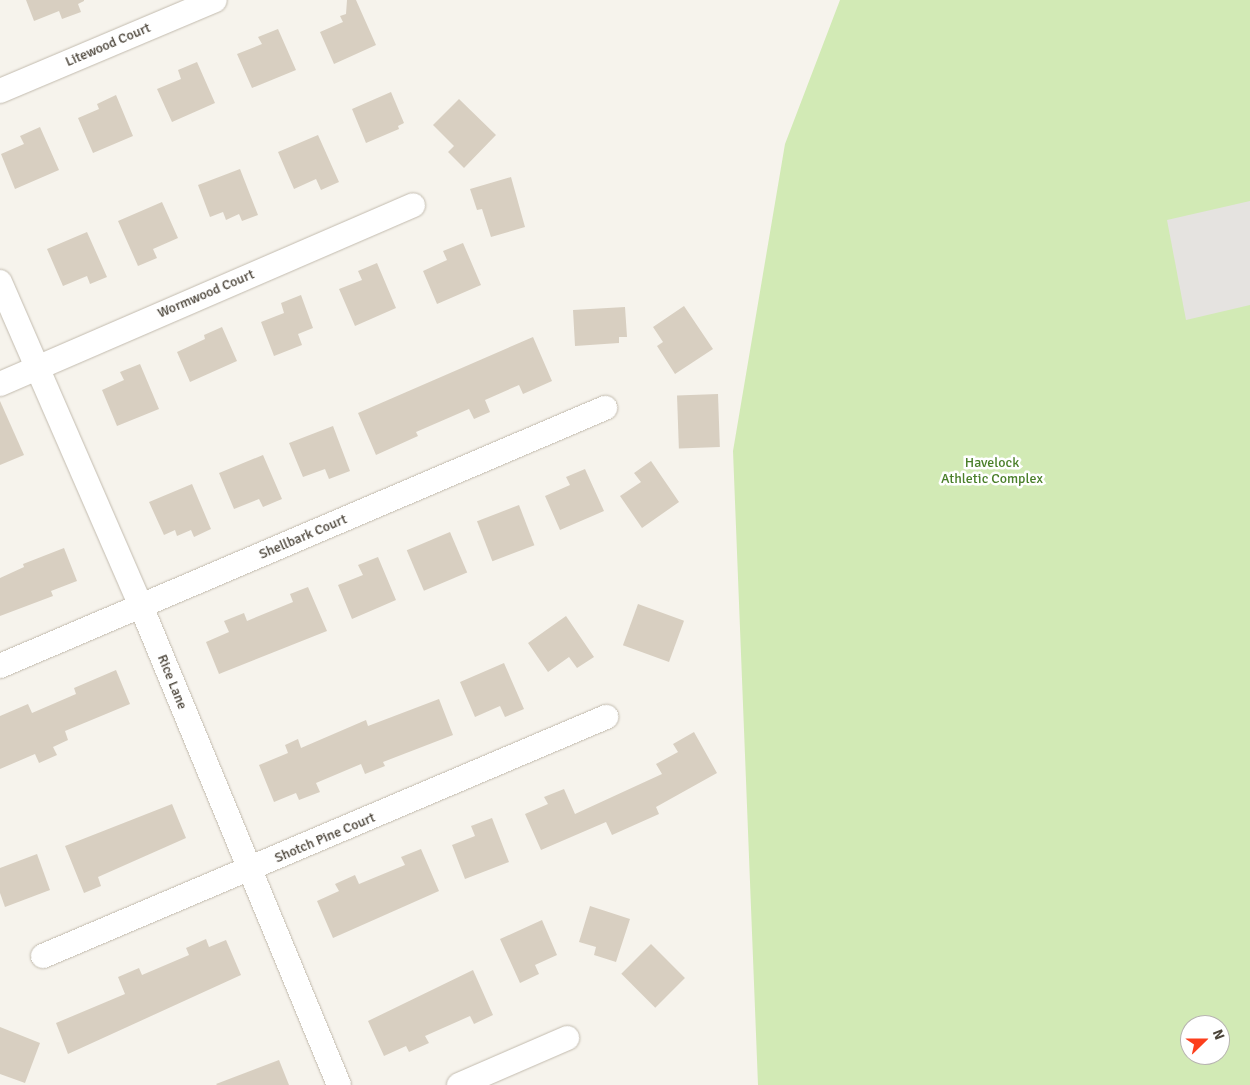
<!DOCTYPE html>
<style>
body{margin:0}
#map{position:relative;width:1250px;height:1085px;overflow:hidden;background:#f6f3ec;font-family:Signika,sans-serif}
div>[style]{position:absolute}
.green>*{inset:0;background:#d2eab5}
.parking>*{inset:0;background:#e5e3e0}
.building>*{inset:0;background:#d8cfc1;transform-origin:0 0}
.roads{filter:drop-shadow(0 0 1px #c2bbae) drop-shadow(0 0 1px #c2bbae)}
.minor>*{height:24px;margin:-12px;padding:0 12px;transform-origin:12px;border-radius:12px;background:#fff}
span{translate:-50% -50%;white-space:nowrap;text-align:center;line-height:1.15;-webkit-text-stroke:5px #fff;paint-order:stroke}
.street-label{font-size:14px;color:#4b4439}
.park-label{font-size:14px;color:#4a7f2a}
.north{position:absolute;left:1180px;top:1015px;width:50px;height:50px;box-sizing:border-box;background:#fff;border:1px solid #b7b4b0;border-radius:50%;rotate:68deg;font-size:14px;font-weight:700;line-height:20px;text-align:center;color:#4b4439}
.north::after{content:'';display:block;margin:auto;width:18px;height:22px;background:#fc3f1d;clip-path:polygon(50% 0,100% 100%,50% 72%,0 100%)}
</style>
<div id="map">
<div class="green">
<div style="clip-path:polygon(evenodd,840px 0,1250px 0,1250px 1085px,758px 1085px,733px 451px,785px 144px,840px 0,1190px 1025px,1220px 1025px,1220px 1055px,1190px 1055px,1190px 1025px)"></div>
</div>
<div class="parking">
<div style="clip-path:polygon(1250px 201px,1250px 305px,1186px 320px,1167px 220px)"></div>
</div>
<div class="building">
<div style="clip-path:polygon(26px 0,84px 0,84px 1px,78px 4px,81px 12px,62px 19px,59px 11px,34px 21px)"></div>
<div style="clip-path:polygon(347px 0,356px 0,376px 45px,334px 64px,320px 32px,343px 22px,340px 16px,346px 14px)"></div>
<div style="clip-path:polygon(278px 29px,296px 70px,252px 88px,237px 54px,262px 44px,258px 37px)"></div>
<div style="clip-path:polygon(197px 62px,215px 103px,172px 122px,157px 89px,181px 79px,178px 70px)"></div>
<div style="clip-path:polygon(391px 92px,404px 123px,398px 126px,399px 129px,366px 143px,352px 109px)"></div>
<div style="clip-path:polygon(116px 95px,133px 136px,93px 153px,78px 118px,99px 109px,97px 104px)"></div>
<div style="clip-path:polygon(459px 99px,496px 135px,464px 168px,448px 152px,454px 146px,433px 125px)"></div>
<div style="clip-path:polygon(40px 127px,59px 170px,15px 189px,1px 154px,24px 144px,20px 136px)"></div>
<div style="clip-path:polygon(318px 135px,339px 182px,321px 190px,316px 179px,294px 189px,278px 152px)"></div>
<div style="clip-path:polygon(240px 169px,258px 215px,242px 221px,239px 214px,226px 220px,223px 212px,210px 217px,198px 185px)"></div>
<div style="clip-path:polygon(511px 177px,525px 227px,491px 237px,482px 209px,477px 210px,470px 189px)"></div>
<div style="clip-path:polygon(162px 202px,178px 238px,153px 249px,157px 258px,138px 266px,118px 221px)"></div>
<div style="clip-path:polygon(87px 232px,107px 277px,90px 284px,87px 276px,63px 286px,47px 249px)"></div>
<div style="clip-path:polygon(463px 243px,481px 285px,437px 304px,423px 271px,447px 260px,443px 251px)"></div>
<div style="clip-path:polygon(377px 263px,396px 308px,355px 326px,339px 289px,362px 280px,358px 271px)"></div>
<div style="clip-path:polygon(301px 295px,313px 328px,298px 334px,302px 345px,274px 356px,261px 322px,284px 313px,281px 303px)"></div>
<div style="clip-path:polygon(684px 306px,713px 349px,675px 374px,657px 346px,663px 342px,653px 327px)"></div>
<div style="clip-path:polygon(625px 307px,627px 337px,619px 337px,619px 343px,575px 346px,573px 310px)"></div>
<div style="clip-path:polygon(222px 327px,237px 361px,190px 382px,177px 352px,205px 339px,204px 335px)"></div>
<div style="clip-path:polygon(533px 337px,552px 381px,523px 394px,519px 385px,485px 400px,490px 412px,474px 419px,469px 409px,416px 432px,418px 436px,376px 455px,358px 413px)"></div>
<div style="clip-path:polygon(140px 364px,159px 409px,117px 426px,102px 390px,124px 380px,120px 372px)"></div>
<div style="left:718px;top:394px;width:53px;height:41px;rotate:88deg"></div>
<div style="clip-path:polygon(0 401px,24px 455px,0 465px)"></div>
<div style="clip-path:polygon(333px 426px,350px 471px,329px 479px,325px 469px,303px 477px,289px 443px)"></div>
<div style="clip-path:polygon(263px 455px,282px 499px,263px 507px,259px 499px,234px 509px,219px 473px)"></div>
<div style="clip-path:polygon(651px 461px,679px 502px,642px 528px,620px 496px,641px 482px,634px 473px)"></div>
<div style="clip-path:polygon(585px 469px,604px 511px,560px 530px,545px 496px,570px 485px,566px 477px)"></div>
<div style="clip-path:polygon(192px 484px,211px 529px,194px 537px,191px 530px,177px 536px,175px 530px,164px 535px,149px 502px)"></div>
<div style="left:519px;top:505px;width:43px;height:45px;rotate:69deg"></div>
<div style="left:450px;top:532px;width:44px;height:47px;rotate:67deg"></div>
<div style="clip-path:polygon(64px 548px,77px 581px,51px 591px,53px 596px,0 616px,0 578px,24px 567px,23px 564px)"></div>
<div style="clip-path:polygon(378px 557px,396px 600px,352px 619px,338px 585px,363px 575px,358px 565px)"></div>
<div style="clip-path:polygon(308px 587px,327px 631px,219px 674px,206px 642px,229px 632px,224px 621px,244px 613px,247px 621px,293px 602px,290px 594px)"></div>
<div style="left:638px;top:604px;width:49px;height:44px;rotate:20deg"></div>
<div style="clip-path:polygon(566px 616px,594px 657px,577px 668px,569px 657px,548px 672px,528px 643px)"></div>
<div style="clip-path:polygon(504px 663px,524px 709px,505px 717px,500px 706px,475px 717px,460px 682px)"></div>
<div style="clip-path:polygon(116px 670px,130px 704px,65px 731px,68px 740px,53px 747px,57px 755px,39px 763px,35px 754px,0 769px,0 716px,28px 704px,32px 713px,76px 694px,74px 688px)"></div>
<div style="clip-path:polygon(439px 699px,453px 735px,383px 762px,385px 766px,365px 774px,361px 764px,316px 783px,320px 792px,299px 800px,296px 793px,274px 802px,259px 765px,288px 753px,285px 745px,298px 739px,301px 748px,366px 720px,368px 726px)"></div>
<div style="clip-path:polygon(694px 732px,717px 773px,656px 807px,659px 814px,612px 835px,606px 822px,541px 850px,525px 814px,548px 804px,544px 797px,564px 789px,575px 814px,662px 774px,656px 764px,678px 752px,673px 744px)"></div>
<div style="clip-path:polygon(172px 804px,186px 838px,98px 877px,101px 886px,84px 893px,65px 846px)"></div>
<div style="clip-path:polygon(492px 818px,509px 862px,465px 879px,452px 845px,475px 836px,471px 826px)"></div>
<div style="clip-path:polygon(421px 849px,439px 891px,333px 938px,317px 901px,339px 891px,335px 884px,355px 875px,359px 884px,405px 865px,401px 857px)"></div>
<div style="clip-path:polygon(37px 854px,50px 890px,5px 907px,0 893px,0 868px)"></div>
<div style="clip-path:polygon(590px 906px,630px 919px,616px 962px,594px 955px,596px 947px,579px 942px)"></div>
<div style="clip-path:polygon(542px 920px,557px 955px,535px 965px,539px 974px,520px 983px,500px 939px)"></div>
<div style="clip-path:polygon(206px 939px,209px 947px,226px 940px,241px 975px,68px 1054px,56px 1023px,125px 994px,118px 977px,139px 968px,142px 975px,189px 955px,186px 948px)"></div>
<div style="left:651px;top:944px;width:48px;height:42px;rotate:45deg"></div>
<div style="clip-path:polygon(473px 970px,493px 1015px,474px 1024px,470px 1016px,425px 1036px,429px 1043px,409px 1052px,406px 1046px,384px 1056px,368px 1021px)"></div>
<div style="clip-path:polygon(0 1027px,40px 1043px,25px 1083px,0 1074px)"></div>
<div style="clip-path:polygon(279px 1060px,289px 1085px,217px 1085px,216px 1084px)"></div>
</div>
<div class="roads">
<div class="minor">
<div style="left:0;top:91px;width:233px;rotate:-22.9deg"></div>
<div style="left:0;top:282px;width:353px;rotate:66.5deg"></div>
<div style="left:141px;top:606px;width:518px;rotate:67.54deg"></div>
<div style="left:0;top:384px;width:450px;rotate:-23.4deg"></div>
<div style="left:0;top:666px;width:658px;rotate:-23.1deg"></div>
<div style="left:43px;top:956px;width:612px;rotate:-23deg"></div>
<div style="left:459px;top:1085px;width:118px;rotate:-23.5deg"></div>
</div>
</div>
<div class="street-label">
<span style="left:108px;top:45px;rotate:-23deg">Litewood Court</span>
<span style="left:206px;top:294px;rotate:-23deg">Wormwood Court</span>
<span style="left:303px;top:537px;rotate:-23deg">Shellbark Court</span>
<span style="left:172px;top:682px;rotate:68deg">Rice Lane</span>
<span style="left:325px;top:838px;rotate:-23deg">Shotch Pine Court</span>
</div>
<div class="park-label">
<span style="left:992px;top:471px">Havelock<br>Athletic Complex</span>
</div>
<div class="north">N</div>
</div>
